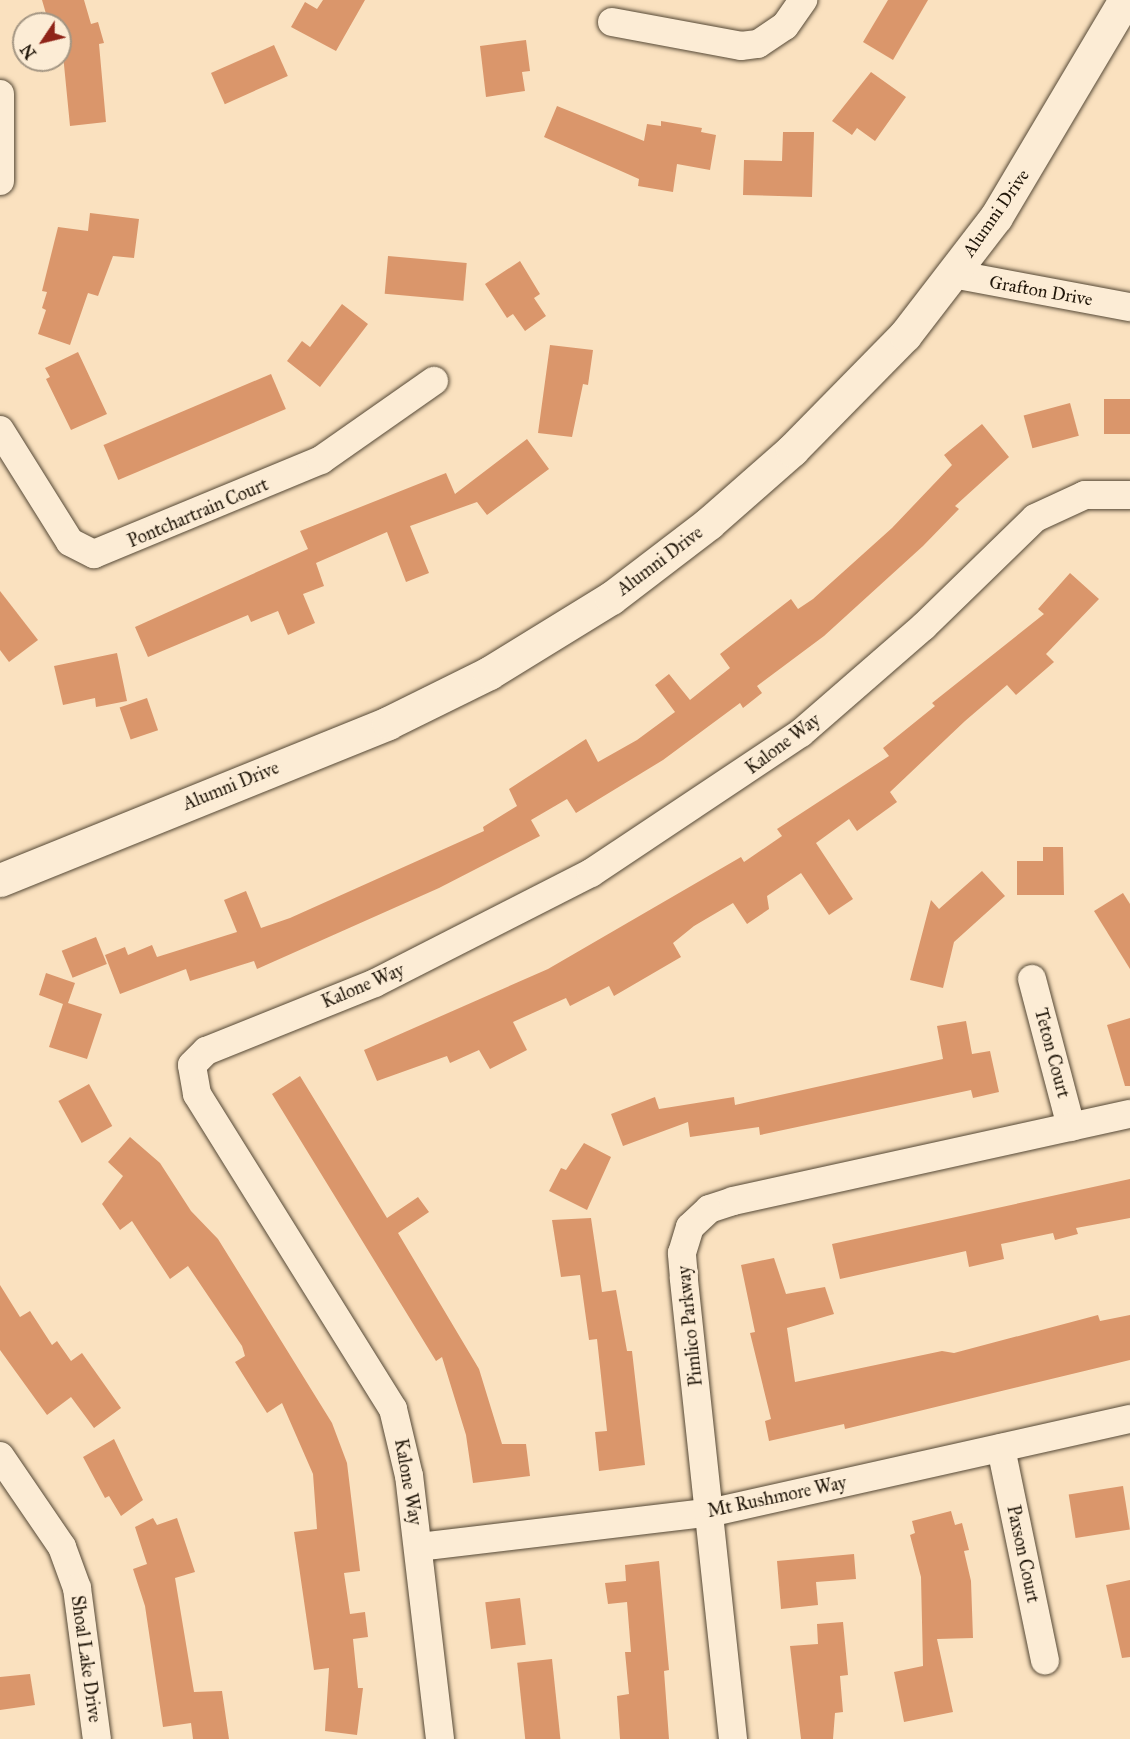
<!DOCTYPE html>
<style>
body{margin:0}
#map{position:relative;width:1130px;height:1739px;overflow:hidden;background:#fae1bf;font-family:"IM FELL Great Primer",serif}
div>[style]{position:absolute}
.building>*{inset:0;background:#da966b;transform-origin:0 0}
.roads{filter:drop-shadow(0 0 2px #564936) drop-shadow(0 0 2px #564936)}
.street>*{height:28px;margin:-14px;padding:0 14px;transform-origin:14px;border-radius:14px;background:#fcecd5}
.secondary>*{height:33px;margin:-16.5px;padding:0 16.5px;transform-origin:16.5px;border-radius:16.5px;background:#fcecd5}
span{translate:-50% -50%;white-space:nowrap;text-align:center;line-height:1.15;-webkit-text-stroke:6px #fcecd5;paint-order:stroke}
.street-label{font-size:18px;color:#201609}
.north{position:absolute;left:12px;top:12px;width:60px;height:60px;box-sizing:border-box;background:#fcecd5;border:2px solid #a49683;border-radius:50%;rotate:235deg;font-size:16px;font-weight:700;line-height:24px;text-align:center;color:#201609}
.north::after{content:'';display:block;margin:auto;width:21px;height:27px;background:#8f2418;clip-path:polygon(50% 0,100% 100%,50% 72%,0 100%)}
</style>
<div id="map">
<div class="building">
<div style="clip-path:polygon(42px 0,84px 0,91px 24px,98px 22px,104px 43px,99px 44px,106px 122px,70px 126px,60px 24px,49px 24px)"></div>
<div style="clip-path:polygon(323px 0,365px 0,336px 51px,291px 27px,305px 2px,317px 9px)"></div>
<div style="clip-path:polygon(888px 0,928px 0,893px 60px,863px 42px)"></div>
<div style="clip-path:polygon(526px 40px,530px 71px,522px 72px,525px 91px,486px 97px,480px 46px)"></div>
<div style="left:274px;top:45px;width:34px;height:69px;rotate:66deg"></div>
<div style="clip-path:polygon(871px 72px,906px 97px,875px 141px,857px 128px,852px 135px,832px 121px)"></div>
<div style="clip-path:polygon(557px 106px,644px 141px,647px 124px,661px 126px,661px 121px,702px 128px,701px 132px,716px 135px,710px 170px,677px 164px,673px 192px,638px 186px,639px 179px,544px 137px)"></div>
<div style="clip-path:polygon(783px 132px,814px 132px,812px 197px,743px 195px,744px 160px,782px 161px)"></div>
<div style="clip-path:polygon(90px 213px,139px 219px,134px 258px,113px 256px,98px 296px,88px 293px,70px 345px,38px 334px,46px 310px,42px 308px,47px 292px,42px 291px,58px 227px,88px 231px)"></div>
<div style="left:388px;top:256px;width:79px;height:38px;rotate:5deg"></div>
<div style="clip-path:polygon(520px 261px,540px 294px,534px 298px,546px 316px,525px 331px,513px 314px,507px 318px,485px 284px)"></div>
<div style="clip-path:polygon(342px 304px,368px 324px,320px 387px,287px 361px,302px 341px,310px 347px)"></div>
<div style="clip-path:polygon(550px 345px,593px 350px,588px 385px,583px 384px,572px 437px,538px 433px)"></div>
<div style="clip-path:polygon(78px 352px,107px 414px,71px 430px,46px 379px,50px 377px,45px 368px)"></div>
<div style="left:271px;top:374px;width:38px;height:182px;rotate:67deg"></div>
<div style="left:1104px;top:399px;width:26px;height:35px"></div>
<div style="left:1070px;top:403px;width:34px;height:48px;rotate:75deg"></div>
<div style="clip-path:polygon(982px 424px,1009px 457px,955px 506px,959px 509px,923px 546px,824px 636px,757px 686px,762px 693px,743px 708px,740px 703px,663px 760px,576px 813px,567px 799px,531px 820px,540px 836px,439px 888px,257px 969px,254px 961px,190px 981px,186px 969px,120px 994px,105px 955px,125px 947px,128px 955px,152px 945px,157px 957px,237px 932px,224px 900px,246px 891px,261px 928px,290px 918px,484px 831px,483px 827px,517px 806px,509px 789px,586px 739px,598px 762px,637px 740px,675px 712px,655px 685px,669px 674px,690px 700px,730px 668px,720px 654px,791px 599px,798px 609px,813px 599px,892px 528px,952px 465px,944px 455px)"></div>
<div style="clip-path:polygon(527px 439px,549px 469px,487px 515px,477px 502px,410px 526px,429px 573px,406px 582px,387px 532px,316px 563px,324px 586px,303px 594px,315px 623px,288px 635px,278px 611px,251px 622px,248px 615px,148px 657px,135px 627px,308px 549px,300px 531px,446px 473px,455px 494px)"></div>
<div style="clip-path:polygon(1070px 573px,1099px 599px,1046px 654px,1054px 662px,1016px 695px,1007px 685px,965px 721px,890px 792px,897px 802px,857px 831px,849px 819px,816px 843px,853px 899px,829px 915px,801px 873px,767px 896px,769px 909px,747px 924px,733px 903px,694px 926px,673px 943px,681px 957px,614px 996px,609px 986px,570px 1006px,566px 998px,513px 1022px,527px 1050px,490px 1069px,479px 1050px,450px 1063px,447px 1056px,377px 1081px,364px 1050px,548px 969px,741px 857px,744px 862px,782px 836px,777px 829px,889px 756px,883px 748px,935px 706px,932px 703px,1044px 614px,1038px 609px)"></div>
<div style="clip-path:polygon(0 591px,38px 640px,9px 662px,0 650px)"></div>
<div style="clip-path:polygon(117px 653px,127px 701px,96px 707px,95px 698px,63px 705px,54px 666px)"></div>
<div style="left:147px;top:698px;width:34px;height:29px;rotate:71deg"></div>
<div style="clip-path:polygon(1043px 847px,1063px 847px,1064px 895px,1017px 895px,1017px 861px,1043px 861px)"></div>
<div style="clip-path:polygon(982px 871px,1005px 896px,954px 942px,943px 988px,910px 980px,931px 900px,939px 909px)"></div>
<div style="clip-path:polygon(1123px 893px,1130px 904px,1130px 969px,1094px 911px)"></div>
<div style="left:96px;top:937px;width:29px;height:37px;rotate:68deg"></div>
<div style="clip-path:polygon(46px 973px,75px 983px,68px 1003px,102px 1014px,87px 1059px,49px 1047px,63px 1004px,39px 995px)"></div>
<div style="clip-path:polygon(1130px 1018px,1130px 1086px,1125px 1086px,1107px 1025px)"></div>
<div style="clip-path:polygon(966px 1021px,972px 1054px,990px 1051px,999px 1092px,973px 1098px,971px 1090px,760px 1135px,759px 1127px,690px 1137px,688px 1122px,623px 1146px,611px 1114px,655px 1097px,659px 1109px,734px 1097px,735px 1105px,943px 1059px,937px 1026px)"></div>
<div style="clip-path:polygon(300px 1076px,387px 1218px,418px 1197px,429px 1212px,398px 1233px,479px 1369px,502px 1444px,526px 1444px,530px 1476px,473px 1483px,466px 1435px,442px 1357px,436px 1361px,272px 1094px)"></div>
<div style="left:89px;top:1084px;width:48px;height:35px;rotate:61deg"></div>
<div style="clip-path:polygon(130px 1137px,160px 1163px,191px 1211px,218px 1239px,332px 1423px,347px 1463px,360px 1571px,344px 1573px,350px 1614px,365px 1612px,368px 1637px,353px 1639px,358px 1688px,363px 1688px,357px 1735px,325px 1731px,329px 1668px,314px 1670px,294px 1532px,317px 1529px,313px 1474px,282px 1403px,267px 1413px,235px 1362px,245px 1356px,242px 1346px,188px 1266px,170px 1279px,132px 1221px,120px 1230px,102px 1204px,123px 1176px,108px 1162px)"></div>
<div style="clip-path:polygon(584px 1143px,611px 1157px,587px 1210px,549px 1191px,561px 1168px,566px 1170px)"></div>
<div style="clip-path:polygon(1130px 1179px,1130px 1218px,1076px 1228px,1078px 1234px,1055px 1240px,1053px 1233px,1001px 1244px,1004px 1259px,969px 1267px,966px 1251px,840px 1279px,832px 1244px)"></div>
<div style="clip-path:polygon(591px 1218px,602px 1292px,616px 1290px,627px 1351px,632px 1351px,645px 1465px,599px 1471px,595px 1432px,607px 1431px,597px 1339px,589px 1340px,580px 1275px,561px 1277px,552px 1220px)"></div>
<div style="clip-path:polygon(774px 1258px,786px 1294px,825px 1287px,834px 1314px,787px 1328px,795px 1382px,942px 1351px,954px 1353px,1098px 1315px,1100px 1321px,1130px 1315px,1130px 1360px,845px 1429px,844px 1424px,769px 1441px,765px 1421px,771px 1419px,750px 1333px,755px 1332px,741px 1265px)"></div>
<div style="clip-path:polygon(0 1285px,20px 1317px,30px 1311px,52px 1345px,57px 1341px,71px 1361px,82px 1353px,121px 1408px,94px 1428px,71px 1397px,47px 1415px,0 1350px)"></div>
<div style="clip-path:polygon(114px 1439px,143px 1500px,121px 1516px,109px 1496px,105px 1498px,83px 1457px)"></div>
<div style="left:1123px;top:1486px;width:44px;height:55px;rotate:81deg"></div>
<div style="clip-path:polygon(951px 1511px,955px 1525px,962px 1523px,969px 1550px,964px 1551px,971px 1581px,973px 1638px,937px 1639px,953px 1712px,904px 1722px,894px 1672px,923px 1666px,921px 1577px,910px 1535px,915px 1533px,912px 1521px)"></div>
<div style="clip-path:polygon(153px 1518px,157px 1525px,177px 1518px,195px 1572px,175px 1578px,194px 1692px,222px 1691px,229px 1739px,193px 1739px,191px 1723px,163px 1727px,145px 1606px,133px 1569px,147px 1564px,135px 1527px)"></div>
<div style="clip-path:polygon(854px 1554px,856px 1579px,816px 1582px,818px 1605px,781px 1609px,777px 1561px)"></div>
<div style="clip-path:polygon(659px 1561px,669px 1670px,664px 1671px,669px 1739px,620px 1739px,617px 1696px,629px 1694px,625px 1652px,631px 1652px,627px 1602px,608px 1604px,605px 1583px,626px 1581px,625px 1565px)"></div>
<div style="clip-path:polygon(1130px 1580px,1130px 1657px,1122px 1658px,1106px 1585px)"></div>
<div style="left:520px;top:1598px;width:47px;height:35px;rotate:83deg"></div>
<div style="clip-path:polygon(843px 1622px,848px 1675px,840px 1676px,843px 1712px,835px 1713px,833px 1739px,801px 1739px,790px 1646px,818px 1644px,817px 1624px)"></div>
<div style="left:552px;top:1659px;width:81px;height:35px;rotate:84deg"></div>
<div style="clip-path:polygon(30px 1674px,35px 1705px,0 1710px,0 1677px)"></div>
</div>
<div class="roads">
<div class="street">
<div style="left:612px;top:22px;width:131px;rotate:10.5deg"></div>
<div style="left:741px;top:46px;width:17px;rotate:-7deg"></div>
<div style="left:758px;top:44px;width:32px;rotate:-34deg"></div>
<div style="left:785px;top:26px;width:32px;rotate:-55deg"></div>
<div style="left:0;top:94px;width:87px;rotate:90deg"></div>
<div style="left:953px;top:274px;width:180px;rotate:10.6deg"></div>
<div style="left:0;top:430px;width:132px;rotate:58deg"></div>
<div style="left:70px;top:542px;width:27px;rotate:27deg"></div>
<div style="left:94px;top:554px;width:246px;rotate:-22.5deg"></div>
<div style="left:321px;top:460px;width:138px;rotate:-35deg"></div>
<div style="left:1032px;top:979px;width:153px;rotate:75.2deg"></div>
<div style="left:1001px;top:1448px;width:217px;rotate:78.3deg"></div>
<div style="left:0;top:1456px;width:110px;rotate:55.7deg"></div>
<div style="left:62px;top:1547px;width:44px;rotate:69.9deg"></div>
<div style="left:77px;top:1588px;width:152px;rotate:82.5deg"></div>
<div style="left:419px;top:1547px;width:296px;rotate:-6.8deg"></div>
<div style="left:713px;top:1512px;width:427px;rotate:-12.6deg"></div>
<div style="left:440px;top:1739px;width:265px;rotate:-96.7deg"></div>
<div style="left:409px;top:1476px;width:69px;rotate:-103.4deg"></div>
<div style="left:393px;top:1409px;width:371px;rotate:-121.9deg"></div>
<div style="left:197px;top:1094px;width:29px;rotate:-100deg"></div>
<div style="left:192px;top:1065px;width:20px;rotate:-45deg"></div>
<div style="left:206px;top:1051px;width:182px;rotate:-21.9deg"></div>
<div style="left:375px;top:983px;width:242px;rotate:-27deg"></div>
<div style="left:591px;top:873px;width:252px;rotate:-33.7deg"></div>
<div style="left:801px;top:733px;width:162px;rotate:-41deg"></div>
<div style="left:923px;top:627px;width:156px;rotate:-44.2deg"></div>
<div style="left:1035px;top:518px;width:55px;rotate:-24.7deg"></div>
<div style="left:1085px;top:495px;width:45px"></div>
<div style="left:733px;top:1739px;width:464px;rotate:-96.1deg"></div>
<div style="left:684px;top:1278px;width:25px;rotate:-95deg"></div>
<div style="left:682px;top:1253px;width:27px;rotate:-73deg"></div>
<div style="left:690px;top:1227px;width:26px;rotate:-43deg"></div>
<div style="left:709px;top:1209px;width:25px;rotate:-18deg"></div>
<div style="left:733px;top:1201px;width:406px;rotate:-12.4deg"></div>
</div>
<div class="secondary">
<div style="left:0;top:880px;width:419px;rotate:-22deg"></div>
<div style="left:388px;top:723px;width:113px;rotate:-26.3deg"></div>
<div style="left:489px;top:673px;width:143px;rotate:-31.6deg"></div>
<div style="left:611px;top:598px;width:123px;rotate:-37.4deg"></div>
<div style="left:709px;top:523px;width:111px;rotate:-41.3deg"></div>
<div style="left:792px;top:450px;width:161px;rotate:-45.5deg"></div>
<div style="left:905px;top:335px;width:149px;rotate:-52.4deg"></div>
<div style="left:996px;top:217px;width:252px;rotate:-59.3deg"></div>
</div>
</div>
<div class="street-label">
<span style="left:996px;top:213px;rotate:-55deg">Alumni Drive</span>
<span style="left:1041px;top:291px;rotate:10deg">Grafton Drive</span>
<span style="left:198px;top:513px;rotate:-23deg">Pontchartrain Court</span>
<span style="left:660px;top:561px;rotate:-37deg">Alumni Drive</span>
<span style="left:783px;top:744px;rotate:-37deg">Kalone Way</span>
<span style="left:231px;top:786px;rotate:-22deg">Alumni Drive</span>
<span style="left:363px;top:986px;rotate:-23deg">Kalone Way</span>
<span style="left:1052px;top:1053px;rotate:75deg">Teton Court</span>
<span style="left:690px;top:1326px;rotate:-96deg">Pimlico Parkway</span>
<span style="left:408px;top:1482px;rotate:80deg">Kalone Way</span>
<span style="left:777px;top:1497px;rotate:-12deg">Mt Rushmore Way</span>
<span style="left:1023px;top:1554px;rotate:78deg">Paxson Court</span>
<span style="left:86px;top:1659px;rotate:82deg">Shoal Lake Drive</span>
</div>
<div class="north">N</div>
</div>
